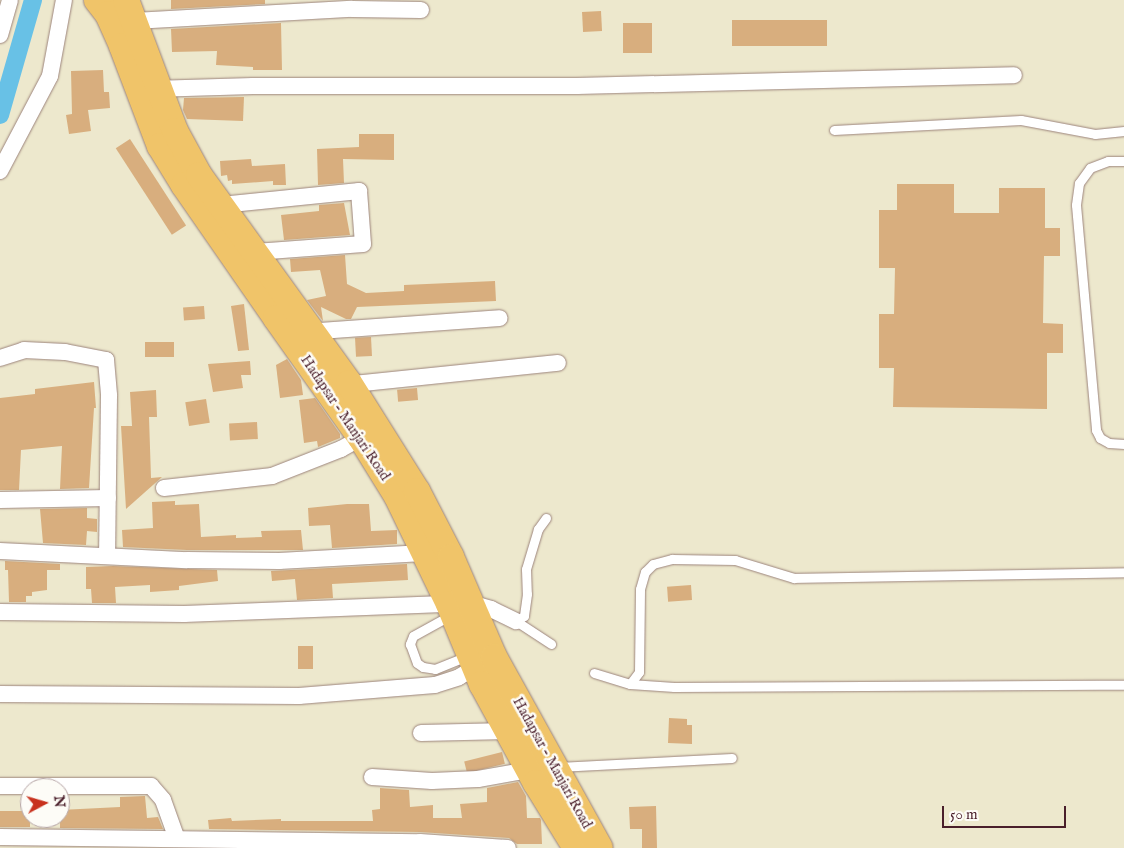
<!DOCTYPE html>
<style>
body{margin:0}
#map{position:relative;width:1124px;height:848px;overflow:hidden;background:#ede8cd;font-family:"IM FELL English",serif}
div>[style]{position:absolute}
.canal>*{height:18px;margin:-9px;padding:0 9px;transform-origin:9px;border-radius:9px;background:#68c1e6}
.building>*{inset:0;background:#d8ae7e;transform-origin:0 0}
.roads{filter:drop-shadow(0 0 1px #9c847c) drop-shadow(0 0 1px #9c847c)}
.service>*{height:9px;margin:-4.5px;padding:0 4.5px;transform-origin:4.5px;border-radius:4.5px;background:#fff}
.minor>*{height:16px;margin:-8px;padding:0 8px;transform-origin:8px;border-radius:8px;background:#fff}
.primary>*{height:26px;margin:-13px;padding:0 13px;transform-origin:13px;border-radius:13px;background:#f0c469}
span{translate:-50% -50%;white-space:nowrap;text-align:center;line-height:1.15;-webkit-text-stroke:5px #fdfcf7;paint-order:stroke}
.street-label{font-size:14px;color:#4a1f2b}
.north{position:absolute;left:20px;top:778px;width:50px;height:50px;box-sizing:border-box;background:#fdfcf7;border:1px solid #b5a4a5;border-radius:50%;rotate:84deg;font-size:14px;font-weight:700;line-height:20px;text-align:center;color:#4a1f2b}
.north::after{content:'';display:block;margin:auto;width:18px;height:22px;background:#c8321e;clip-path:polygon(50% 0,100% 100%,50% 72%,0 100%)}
.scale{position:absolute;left:942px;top:806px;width:124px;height:22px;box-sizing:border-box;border:2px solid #4a1f2b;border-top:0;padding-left:6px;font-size:15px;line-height:18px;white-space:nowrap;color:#4a1f2b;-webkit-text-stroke:4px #fdfcf7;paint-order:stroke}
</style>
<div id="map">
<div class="canal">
<div style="left:0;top:115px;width:120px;rotate:-74deg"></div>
</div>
<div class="building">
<div style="clip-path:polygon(171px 0,265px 0,265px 4px,171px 9px)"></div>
<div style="left:601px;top:11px;width:20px;height:19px;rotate:87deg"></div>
<div style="left:827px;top:20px;width:26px;height:95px;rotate:90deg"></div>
<div style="clip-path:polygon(281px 23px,282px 70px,253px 70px,253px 67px,216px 65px,217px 51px,172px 52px,171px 29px)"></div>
<div style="left:623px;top:23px;width:29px;height:30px"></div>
<div style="clip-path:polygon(103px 70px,104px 92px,109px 92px,110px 108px,88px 110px,91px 131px,69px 134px,66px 115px,72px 114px,71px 71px)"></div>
<div style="clip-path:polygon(244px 97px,243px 121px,187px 119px,183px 110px,184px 98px)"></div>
<div style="clip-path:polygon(359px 134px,394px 134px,394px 160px,343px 159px,344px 183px,318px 185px,317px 149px,359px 147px)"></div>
<div style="left:130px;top:139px;width:103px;height:17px;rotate:57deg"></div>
<div style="clip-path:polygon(251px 159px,252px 166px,285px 164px,286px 185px,273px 185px,273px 181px,232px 184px,232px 180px,228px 181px,227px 175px,221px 176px,220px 161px)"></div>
<div style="clip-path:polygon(897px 184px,954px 184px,954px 213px,999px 213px,999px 188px,1045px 188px,1045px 228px,1060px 228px,1060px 256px,1044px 256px,1043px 323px,1063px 324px,1063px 353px,1047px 353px,1047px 409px,893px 407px,894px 368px,879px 368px,879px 314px,894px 314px,895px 268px,879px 268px,879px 210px,897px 210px)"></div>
<div style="clip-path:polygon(344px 203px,350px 235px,284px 240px,281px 215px,319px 211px,319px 205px)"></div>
<div style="clip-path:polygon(345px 255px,347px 284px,366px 293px,404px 291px,404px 285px,495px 281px,496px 301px,357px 307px,351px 319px,346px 319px,321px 307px,323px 321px,307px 300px,326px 296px,320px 270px,291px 272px,290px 259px)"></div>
<div style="clip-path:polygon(244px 304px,249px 350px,238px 351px,231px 306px)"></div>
<div style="left:204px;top:306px;width:13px;height:21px;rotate:86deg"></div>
<div style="left:371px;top:337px;width:19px;height:16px;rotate:87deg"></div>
<div style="left:174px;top:342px;width:15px;height:29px;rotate:90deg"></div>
<div style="clip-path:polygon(287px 359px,301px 380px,303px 395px,280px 398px,276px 365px)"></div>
<div style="clip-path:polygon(250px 361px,251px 375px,241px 375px,243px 388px,213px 392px,208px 364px)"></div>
<div style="clip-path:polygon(94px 382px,96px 408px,94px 408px,89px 488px,60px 489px,62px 446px,21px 450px,19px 490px,0 490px,0 398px,35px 394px,35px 389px)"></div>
<div style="left:417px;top:388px;width:12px;height:20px;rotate:85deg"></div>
<div style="clip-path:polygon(156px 390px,157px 417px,149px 417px,151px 478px,162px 477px,126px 509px,121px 426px,132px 426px,130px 392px)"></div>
<div style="clip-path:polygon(315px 398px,340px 434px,340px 438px,318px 447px,317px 441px,304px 443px,299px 400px)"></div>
<div style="left:206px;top:399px;width:24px;height:21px;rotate:81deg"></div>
<div style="left:257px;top:422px;width:17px;height:28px;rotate:87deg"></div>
<div style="clip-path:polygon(175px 501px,175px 505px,199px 504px,201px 537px,236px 535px,236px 538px,262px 537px,261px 531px,301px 530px,303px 550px,187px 550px,123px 547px,122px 530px,153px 528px,152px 502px)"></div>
<div style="clip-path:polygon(347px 504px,369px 504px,371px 531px,397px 530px,397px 544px,332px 548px,330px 525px,309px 526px,308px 508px)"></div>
<div style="clip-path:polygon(87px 508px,87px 518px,97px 519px,97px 532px,87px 531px,86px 545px,43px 543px,40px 509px)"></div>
<div style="clip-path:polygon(5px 561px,60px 564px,60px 570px,47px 570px,47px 590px,32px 592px,32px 596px,26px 596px,26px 602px,9px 602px,8px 570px,5px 570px)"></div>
<div style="clip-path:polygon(407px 564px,408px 580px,332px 584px,333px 598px,297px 600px,295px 579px,272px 581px,271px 571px)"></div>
<div style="clip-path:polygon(113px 566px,217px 570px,218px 581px,179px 586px,179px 590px,150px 592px,150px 585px,115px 587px,116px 603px,92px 603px,91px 589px,86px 589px,86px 567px)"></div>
<div style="left:691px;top:585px;width:15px;height:24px;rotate:86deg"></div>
<div style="left:298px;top:646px;width:15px;height:23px"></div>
<div style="clip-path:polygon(669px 718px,687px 719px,687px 725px,692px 725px,692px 744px,668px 743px)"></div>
<div style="left:502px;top:752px;width:12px;height:39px;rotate:76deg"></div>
<div style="clip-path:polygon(518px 782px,526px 796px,527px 818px,540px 818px,541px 820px,542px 844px,517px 844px,509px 838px,420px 832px,209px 829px,208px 820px,231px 818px,232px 821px,281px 819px,281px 821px,373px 821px,372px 810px,380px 809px,380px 788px,409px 790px,410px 807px,433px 805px,433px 818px,462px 818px,460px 804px,487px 802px,487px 788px)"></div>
<div style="clip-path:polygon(145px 796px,147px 818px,158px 817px,163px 829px,60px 828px,60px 810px,120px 807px,120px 797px)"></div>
<div style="clip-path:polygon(656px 806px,657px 848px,642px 848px,642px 829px,630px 829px,629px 807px)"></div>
<div style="left:30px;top:811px;width:16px;height:30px;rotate:90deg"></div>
</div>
<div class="roads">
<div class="service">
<div style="left:834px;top:130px;width:187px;rotate:-3.1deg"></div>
<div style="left:1021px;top:120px;width:75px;rotate:10.7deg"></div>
<div style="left:1095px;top:134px;width:29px;rotate:-6deg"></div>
<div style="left:1124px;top:161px;width:16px;rotate:180deg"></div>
<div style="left:1108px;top:161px;width:19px;rotate:159deg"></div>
<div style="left:1090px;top:168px;width:19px;rotate:126deg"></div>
<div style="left:1079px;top:183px;width:22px;rotate:98deg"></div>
<div style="left:1076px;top:205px;width:226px;rotate:84.9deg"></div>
<div style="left:1096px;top:430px;width:9px;rotate:63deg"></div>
<div style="left:1100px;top:438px;width:10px;rotate:29deg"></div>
<div style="left:1109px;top:443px;width:15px;rotate:4deg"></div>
<div style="left:546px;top:518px;width:14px;rotate:126deg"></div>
<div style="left:538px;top:529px;width:42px;rotate:106.7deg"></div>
<div style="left:526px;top:569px;width:25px;rotate:88deg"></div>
<div style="left:527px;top:594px;width:22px;rotate:98deg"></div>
<div style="left:524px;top:616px;width:9px;rotate:148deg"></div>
<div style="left:516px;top:621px;width:42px;rotate:33.3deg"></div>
<div style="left:451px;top:615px;width:43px;rotate:151.1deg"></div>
<div style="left:413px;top:636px;width:9px;rotate:111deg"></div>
<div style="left:410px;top:644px;width:20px;rotate:70deg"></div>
<div style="left:417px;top:663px;width:7px;rotate:34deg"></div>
<div style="left:423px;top:667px;width:12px;rotate:9deg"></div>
<div style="left:435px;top:669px;width:35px;rotate:-22deg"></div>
<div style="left:594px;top:673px;width:38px;rotate:17deg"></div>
<div style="left:630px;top:684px;width:44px;rotate:3.9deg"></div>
<div style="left:674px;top:687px;width:450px;rotate:-0.3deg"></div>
<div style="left:630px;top:684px;width:15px;rotate:-53deg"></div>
<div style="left:639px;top:672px;width:83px;rotate:-89.3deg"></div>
<div style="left:640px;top:589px;width:18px;rotate:-74deg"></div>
<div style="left:645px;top:572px;width:11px;rotate:-45deg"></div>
<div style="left:653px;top:564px;width:20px;rotate:-15deg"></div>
<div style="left:672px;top:559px;width:63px;rotate:0.9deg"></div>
<div style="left:735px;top:560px;width:62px;rotate:17deg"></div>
<div style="left:794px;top:578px;width:330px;rotate:-1deg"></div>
<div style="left:558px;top:767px;width:174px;rotate:-3deg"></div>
</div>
<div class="minor">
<div style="left:134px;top:21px;width:218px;rotate:-3.2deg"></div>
<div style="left:352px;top:9px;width:69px;rotate:0.8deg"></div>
<div style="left:0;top:35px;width:36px;rotate:-74deg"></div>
<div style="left:152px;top:89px;width:101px;rotate:-1.7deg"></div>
<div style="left:253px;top:86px;width:324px"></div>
<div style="left:577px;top:86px;width:437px;rotate:-1.4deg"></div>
<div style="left:0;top:171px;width:107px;rotate:-62.2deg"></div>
<div style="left:50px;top:76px;width:77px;rotate:-79.6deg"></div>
<div style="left:221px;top:205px;width:139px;rotate:-5.8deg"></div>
<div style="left:359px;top:191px;width:53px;rotate:85.7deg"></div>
<div style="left:363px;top:244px;width:108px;rotate:175.8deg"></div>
<div style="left:306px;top:332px;width:194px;rotate:-4.1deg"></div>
<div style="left:0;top:358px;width:25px;rotate:-18deg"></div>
<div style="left:24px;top:350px;width:41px;rotate:2.8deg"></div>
<div style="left:65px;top:352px;width:42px;rotate:11deg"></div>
<div style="left:106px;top:360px;width:36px;rotate:85deg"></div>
<div style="left:109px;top:396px;width:159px;rotate:90.7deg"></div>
<div style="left:344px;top:385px;width:215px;rotate:-5.9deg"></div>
<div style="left:164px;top:488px;width:109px;rotate:-6.3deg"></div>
<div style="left:272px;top:476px;width:74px;rotate:-21.4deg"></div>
<div style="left:341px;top:449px;width:23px;rotate:-29deg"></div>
<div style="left:0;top:500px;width:108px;rotate:-1.1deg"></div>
<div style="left:0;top:551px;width:187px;rotate:2.8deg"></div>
<div style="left:187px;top:560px;width:92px;rotate:0.6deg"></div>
<div style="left:279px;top:561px;width:145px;rotate:-3.2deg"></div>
<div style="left:0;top:612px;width:184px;rotate:0.6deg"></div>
<div style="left:184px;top:614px;width:286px;rotate:-2.2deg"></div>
<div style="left:470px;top:603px;width:22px;rotate:16deg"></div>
<div style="left:491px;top:609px;width:28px;rotate:26deg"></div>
<div style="left:0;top:694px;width:299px;rotate:0.4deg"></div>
<div style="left:299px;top:696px;width:136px;rotate:-4.6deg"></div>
<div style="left:435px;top:685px;width:25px;rotate:-18deg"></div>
<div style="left:459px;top:677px;width:27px;rotate:-31deg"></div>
<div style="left:421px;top:733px;width:87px;rotate:-1.3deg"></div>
<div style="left:372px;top:777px;width:60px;rotate:3.8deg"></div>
<div style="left:432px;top:781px;width:46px;rotate:-2.5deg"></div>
<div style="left:478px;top:779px;width:52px;rotate:-10deg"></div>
<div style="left:0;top:786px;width:151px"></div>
<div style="left:151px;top:786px;width:18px;rotate:49deg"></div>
<div style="left:163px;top:800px;width:41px;rotate:70.3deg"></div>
<div style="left:0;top:837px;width:420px;rotate:0.7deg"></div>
<div style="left:420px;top:842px;width:88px;rotate:3.9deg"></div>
</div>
<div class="primary">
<div style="left:97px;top:0;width:18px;rotate:52deg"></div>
<div style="left:108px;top:14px;width:35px;rotate:66deg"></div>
<div style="left:122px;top:46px;width:107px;rotate:69.2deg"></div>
<div style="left:160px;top:146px;width:46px;rotate:58.4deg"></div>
<div style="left:184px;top:185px;width:162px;rotate:55.3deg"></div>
<div style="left:276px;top:318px;width:147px;rotate:54.7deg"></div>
<div style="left:361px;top:438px;width:68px;rotate:58.2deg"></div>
<div style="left:397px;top:496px;width:120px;rotate:64.3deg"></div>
<div style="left:449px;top:604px;width:87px;rotate:67.6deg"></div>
<div style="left:482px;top:684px;width:113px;rotate:61.4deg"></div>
<div style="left:536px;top:783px;width:76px;rotate:58.4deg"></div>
<div style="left:126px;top:0;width:140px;rotate:69.5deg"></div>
<div style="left:175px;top:131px;width:50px;rotate:61.4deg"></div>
<div style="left:199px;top:175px;width:256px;rotate:54.2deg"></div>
<div style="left:349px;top:383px;width:128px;rotate:57.8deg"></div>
<div style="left:417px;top:491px;width:74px;rotate:62.7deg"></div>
<div style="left:451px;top:557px;width:109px;rotate:66.7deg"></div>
<div style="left:494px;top:657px;width:218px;rotate:61deg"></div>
</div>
</div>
<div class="street-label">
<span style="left:345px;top:418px;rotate:56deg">Hadapsar - Manjari Road</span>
<span style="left:552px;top:763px;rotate:61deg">Hadapsar - Manjari Road</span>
</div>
<div class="north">N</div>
<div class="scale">50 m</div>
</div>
